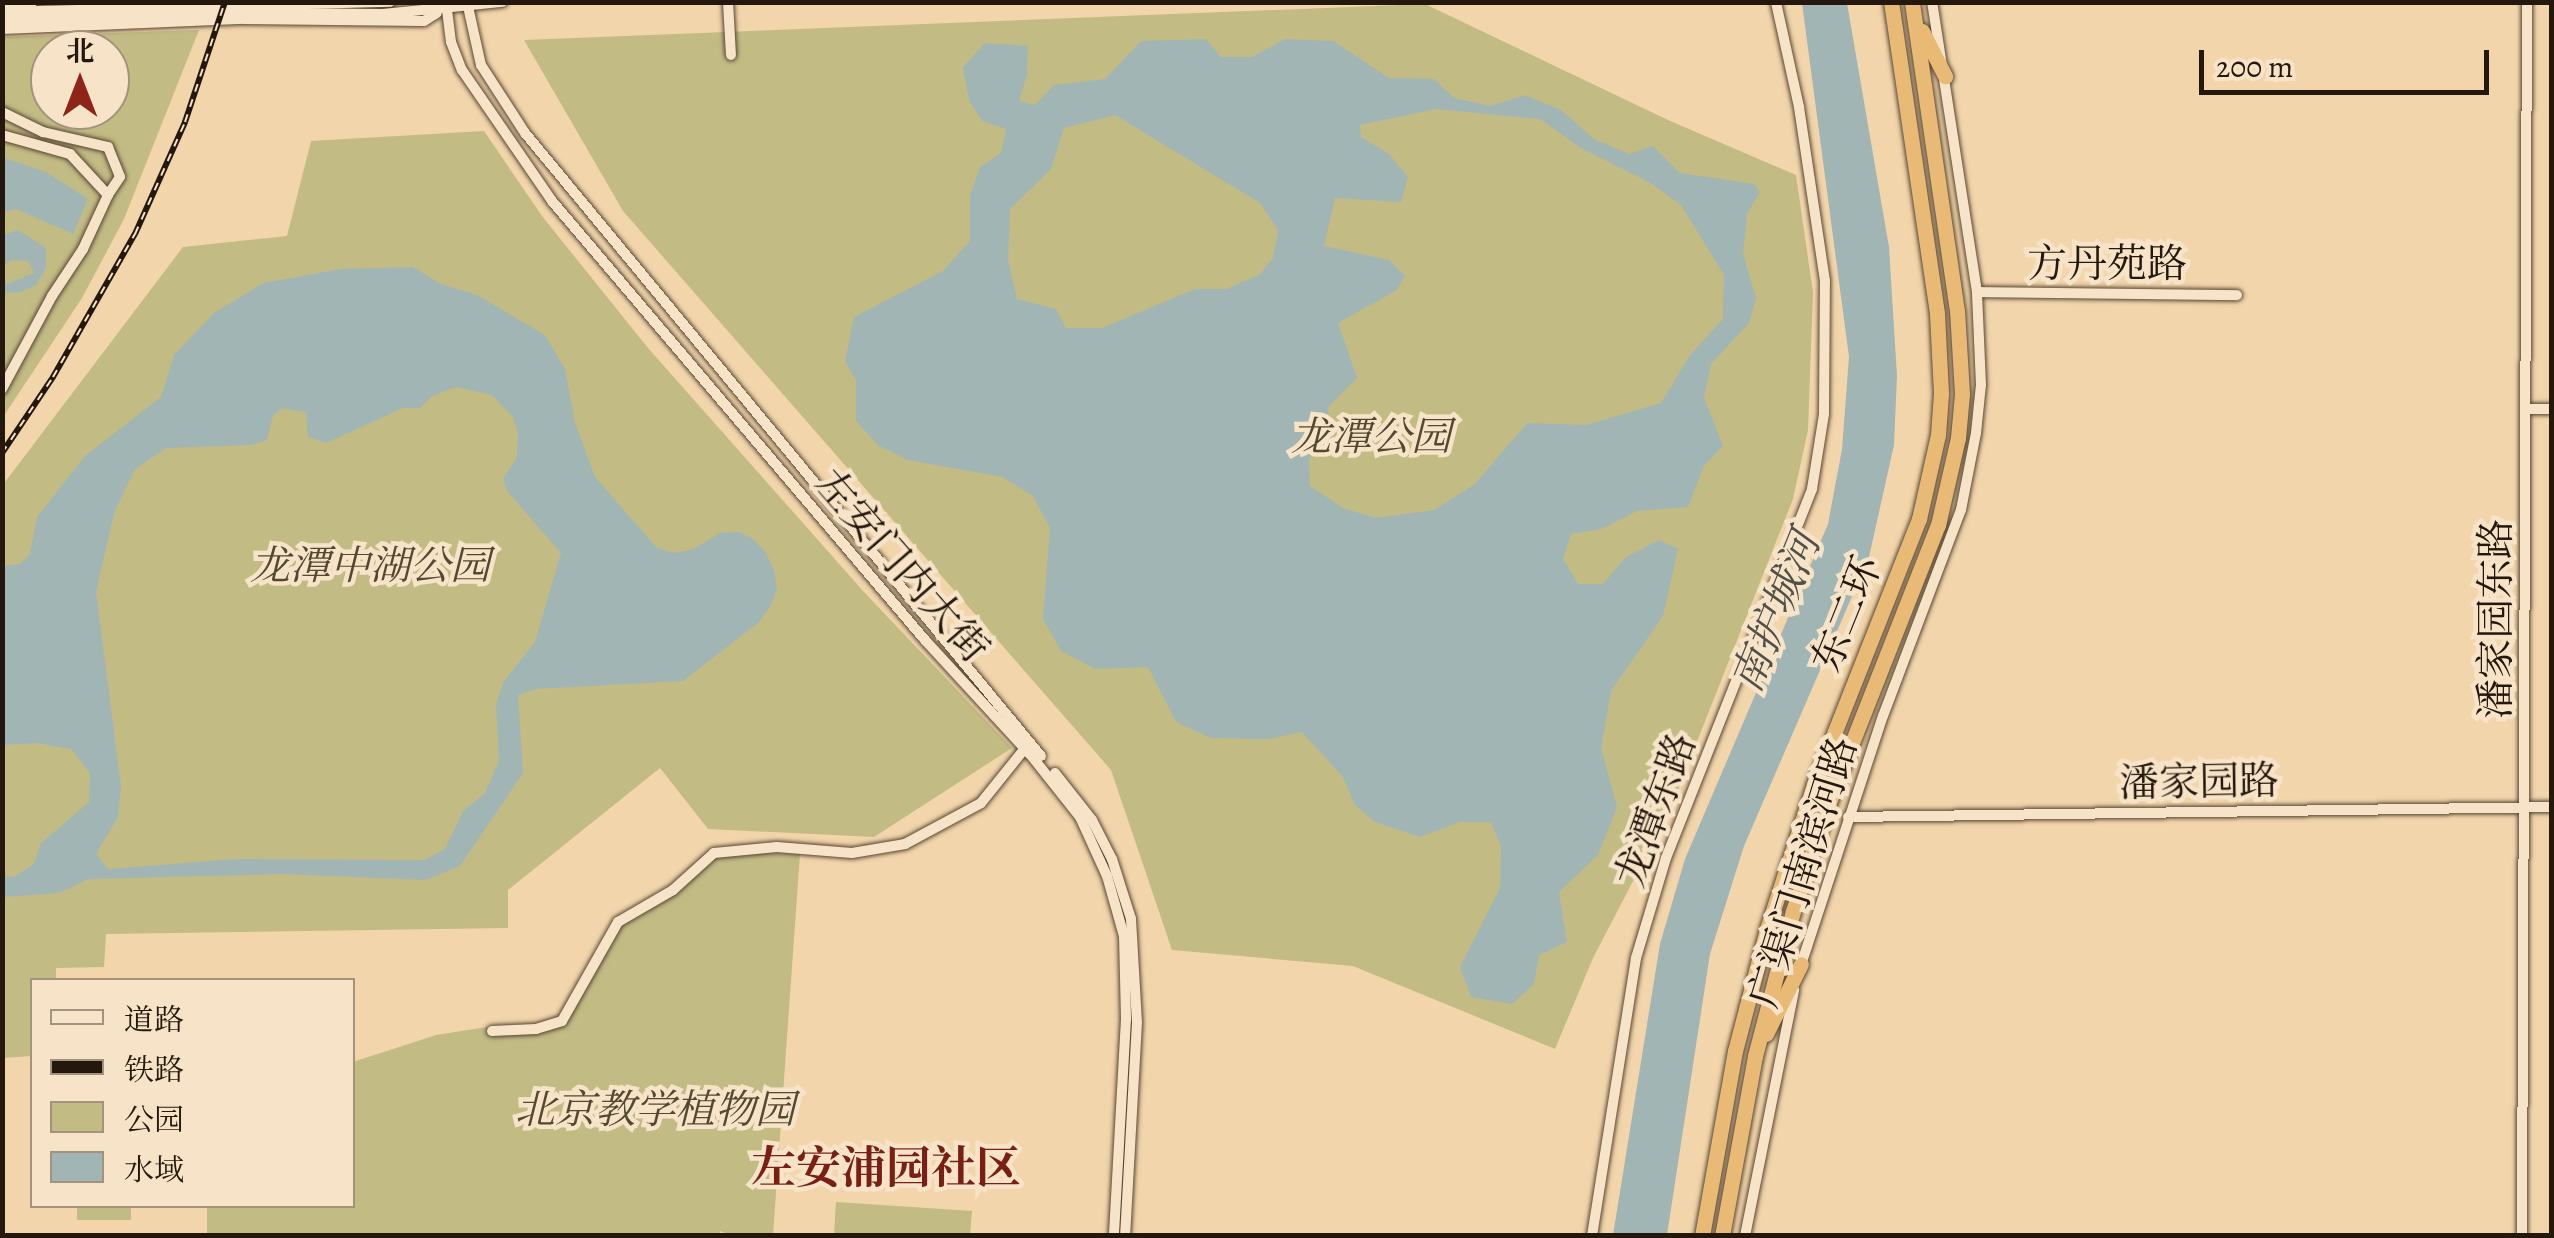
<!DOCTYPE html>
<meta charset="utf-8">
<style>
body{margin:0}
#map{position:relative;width:2554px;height:1238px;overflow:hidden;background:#f2d5aa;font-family:Alegreya,"Noto Serif SC",serif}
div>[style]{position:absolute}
.green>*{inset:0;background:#c2bb84;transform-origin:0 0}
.water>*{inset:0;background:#a2b5b5}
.roads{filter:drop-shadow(0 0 2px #584735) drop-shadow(0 0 2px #584735)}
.minor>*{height:10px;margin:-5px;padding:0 5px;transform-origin:5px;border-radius:5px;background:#f7e4c8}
.highway>*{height:15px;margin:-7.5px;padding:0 7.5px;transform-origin:7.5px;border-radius:7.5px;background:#e9ba75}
.rail>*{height:6px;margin-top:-3px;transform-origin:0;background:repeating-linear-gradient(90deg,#f7e4c8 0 8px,#24180e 0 16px);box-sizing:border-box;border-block:2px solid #24180e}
span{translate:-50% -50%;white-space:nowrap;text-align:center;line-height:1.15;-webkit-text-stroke:9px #f7e4c8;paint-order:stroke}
.street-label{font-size:40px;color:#24180e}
.park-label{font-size:40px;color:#534931;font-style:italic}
.water-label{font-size:42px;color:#504f48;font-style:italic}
.quarter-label{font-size:45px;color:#7a1f14;font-weight:700}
.frame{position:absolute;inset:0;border:5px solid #24180e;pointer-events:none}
.legend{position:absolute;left:30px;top:978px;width:325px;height:230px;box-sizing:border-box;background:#f7e4c8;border:2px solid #a3927e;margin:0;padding:12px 18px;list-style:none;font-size:30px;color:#24180e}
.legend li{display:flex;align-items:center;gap:20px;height:50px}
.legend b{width:50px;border:2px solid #a3927e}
.north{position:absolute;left:30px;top:30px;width:100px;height:100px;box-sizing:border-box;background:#f7e4c8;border:2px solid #a3927e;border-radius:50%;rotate:0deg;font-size:28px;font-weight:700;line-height:40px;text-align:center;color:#24180e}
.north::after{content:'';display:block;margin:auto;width:35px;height:45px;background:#8f2418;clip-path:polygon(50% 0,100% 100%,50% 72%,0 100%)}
.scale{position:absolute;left:2199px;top:50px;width:290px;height:45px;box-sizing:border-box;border:5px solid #24180e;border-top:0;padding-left:12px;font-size:30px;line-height:35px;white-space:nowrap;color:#24180e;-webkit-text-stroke:8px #f7e4c8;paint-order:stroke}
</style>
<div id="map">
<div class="green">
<div style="clip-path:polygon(1425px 4px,1668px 120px,1796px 175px,1813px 292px,1808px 430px,1793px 499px,1670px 810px,1593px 958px,1555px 1049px,1353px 966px,1172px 950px,1111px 770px,623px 211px,524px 40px)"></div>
<div style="clip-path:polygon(evenodd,199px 30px,124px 219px,82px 298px,3px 417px,3px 37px,199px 30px,50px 50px,110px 50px,110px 110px,50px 110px,50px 50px)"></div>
<div style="clip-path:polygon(484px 131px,542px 216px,648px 348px,864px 592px,1012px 748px,874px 837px,708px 829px,660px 768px,508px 890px,508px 928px,106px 934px,104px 967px,56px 968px,56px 980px,32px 980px,32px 1056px,3px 1058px,2px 486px,183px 247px,287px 236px,311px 141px)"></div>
<div style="clip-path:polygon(741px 852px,800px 854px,773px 1235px,730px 1235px,720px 1231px,719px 1236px,207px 1235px,207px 1206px,352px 1206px,353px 1062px,436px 1035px,487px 1027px,558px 1027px,569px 1019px,620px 928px,688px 883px,715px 857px)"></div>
<div style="clip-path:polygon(836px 1202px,972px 1211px,970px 1235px,834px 1235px)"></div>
<div style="left:77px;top:1206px;width:54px;height:14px"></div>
</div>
<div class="water">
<div style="clip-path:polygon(1802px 3px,1847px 3px,1889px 247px,1897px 376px,1894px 445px,1869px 557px,1744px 846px,1710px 954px,1667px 1235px,1613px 1235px,1660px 944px,1685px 859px,1828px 524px,1842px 449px,1849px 357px)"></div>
<div style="clip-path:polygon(evenodd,1206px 39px,1221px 57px,1252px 57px,1285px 39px,1333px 41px,1389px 78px,1434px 79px,1454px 98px,1491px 106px,1525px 95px,1561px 110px,1594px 139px,1629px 154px,1653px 146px,1680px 173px,1754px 184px,1760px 192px,1747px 214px,1743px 254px,1756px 298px,1749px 323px,1711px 364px,1704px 398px,1723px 446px,1704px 466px,1688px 507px,1637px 511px,1601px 529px,1571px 534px,1563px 559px,1578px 584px,1603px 584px,1626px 557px,1659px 540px,1678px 549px,1663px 616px,1611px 691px,1601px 748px,1617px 807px,1598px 855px,1559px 892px,1567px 942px,1539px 955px,1534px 984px,1512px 1004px,1471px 997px,1460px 967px,1500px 888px,1501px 847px,1491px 822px,1460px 822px,1420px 837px,1375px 822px,1355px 805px,1343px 777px,1302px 732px,1269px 739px,1211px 738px,1176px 722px,1148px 667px,1095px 669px,1061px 651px,1043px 619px,1050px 528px,1033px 496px,1002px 477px,908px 460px,879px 446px,856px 421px,856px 380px,845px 361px,854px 317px,943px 271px,970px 241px,970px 196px,980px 167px,1001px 153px,1006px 129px,982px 121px,969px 100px,963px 67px,985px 43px,1028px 46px,1027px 75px,1019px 101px,1035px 105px,1054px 85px,1105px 79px,1141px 41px,1206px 39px,1436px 109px,1540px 119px,1581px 148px,1649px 182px,1681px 205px,1724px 275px,1723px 319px,1690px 355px,1661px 403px,1586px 425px,1527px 423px,1475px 484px,1434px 510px,1376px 518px,1343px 508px,1310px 486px,1309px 458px,1331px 442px,1328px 407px,1357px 378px,1338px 323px,1397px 290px,1405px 276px,1389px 260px,1324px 246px,1335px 198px,1401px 202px,1408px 177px,1389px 154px,1361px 137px,1360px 125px,1436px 109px,1206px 39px,1115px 115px,1260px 203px,1278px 230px,1273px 258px,1259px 275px,1226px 289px,1195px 289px,1102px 328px,1066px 328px,1056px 309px,1017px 299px,1008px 260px,1010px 209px,1051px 169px,1064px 128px,1115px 115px)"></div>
<div style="clip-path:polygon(2px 157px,46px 172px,88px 199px,73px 234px,16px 209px,3px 212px)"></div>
<div style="clip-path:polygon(18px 230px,46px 248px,46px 268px,36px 285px,18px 293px,3px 292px,3px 281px,7px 284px,34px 273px,28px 261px,11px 260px,3px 266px,3px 235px)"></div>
<div style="clip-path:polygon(evenodd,413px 267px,441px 284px,477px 295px,545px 335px,565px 369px,575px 423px,595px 477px,657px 548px,674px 553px,694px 549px,720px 533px,739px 532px,753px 539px,766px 553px,774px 570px,777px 589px,770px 607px,758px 623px,683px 681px,536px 689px,518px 695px,523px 773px,460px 866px,425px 880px,283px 874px,89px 879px,59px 893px,3px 897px,3px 876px,14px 877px,34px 864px,41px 843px,89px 802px,90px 773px,71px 749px,37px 743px,3px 745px,3px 566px,20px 564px,30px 554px,37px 517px,85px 456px,161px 397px,174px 355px,214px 313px,263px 283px,341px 269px,413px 267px,456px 387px,492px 395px,512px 416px,518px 432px,517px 457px,503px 479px,507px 491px,561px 553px,535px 642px,504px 681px,496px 704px,499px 761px,485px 793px,463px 811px,445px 849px,425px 860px,236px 859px,108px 869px,96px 854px,118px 817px,121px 786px,96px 592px,114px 513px,135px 469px,166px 448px,252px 445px,267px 440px,273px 416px,282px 408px,306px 412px,308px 437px,326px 443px,403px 408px,420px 408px,432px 396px,456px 387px)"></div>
</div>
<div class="roads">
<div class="minor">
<div style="left:446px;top:2px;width:40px;rotate:82.9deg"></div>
<div style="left:451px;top:42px;width:30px;rotate:69deg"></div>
<div style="left:462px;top:70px;width:159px;rotate:55.5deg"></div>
<div style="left:552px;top:201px;width:576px;rotate:49.65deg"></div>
<div style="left:925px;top:640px;width:155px;rotate:47.4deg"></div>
<div style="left:1030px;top:754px;width:80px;rotate:51.6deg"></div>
<div style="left:1080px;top:817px;width:65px;rotate:65.4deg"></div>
<div style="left:1107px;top:876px;width:62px;rotate:74.2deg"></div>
<div style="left:1124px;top:936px;width:83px;rotate:88.6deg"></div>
<div style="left:1126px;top:1019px;width:217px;rotate:93.2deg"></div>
<div style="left:467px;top:2px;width:65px;rotate:77.5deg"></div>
<div style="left:481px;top:65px;width:81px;rotate:57.1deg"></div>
<div style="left:525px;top:133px;width:809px;rotate:50.37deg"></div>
<div style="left:728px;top:2px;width:53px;rotate:86.8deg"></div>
<div style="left:2px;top:4px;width:31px;rotate:-4deg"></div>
<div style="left:2px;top:12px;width:388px;rotate:-1.5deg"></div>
<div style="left:2px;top:20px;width:180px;rotate:-2.5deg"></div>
<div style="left:182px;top:12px;width:201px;rotate:0.6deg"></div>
<div style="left:383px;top:14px;width:120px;rotate:-5.8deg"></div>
<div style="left:2px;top:29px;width:242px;rotate:-2.4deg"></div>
<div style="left:244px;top:19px;width:180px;rotate:0.6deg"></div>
<div style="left:424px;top:21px;width:15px;rotate:-32deg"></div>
<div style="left:2px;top:112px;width:46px;rotate:26deg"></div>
<div style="left:43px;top:132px;width:67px;rotate:13deg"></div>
<div style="left:108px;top:147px;width:32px;rotate:68deg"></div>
<div style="left:120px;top:177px;width:22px;rotate:124deg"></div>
<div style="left:2px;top:135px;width:71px;rotate:15.6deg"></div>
<div style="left:70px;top:154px;width:56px;rotate:47.2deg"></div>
<div style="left:108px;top:195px;width:60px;rotate:114.8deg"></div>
<div style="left:83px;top:249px;width:56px;rotate:123.4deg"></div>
<div style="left:52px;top:296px;width:106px;rotate:118.3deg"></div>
<div style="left:1977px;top:292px;width:260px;rotate:0.7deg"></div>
<div style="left:2526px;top:409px;width:26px"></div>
<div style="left:1055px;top:773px;width:60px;rotate:51.8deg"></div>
<div style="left:1092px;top:820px;width:44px;rotate:62.9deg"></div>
<div style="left:1112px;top:859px;width:63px;rotate:72.4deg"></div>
<div style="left:1131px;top:919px;width:103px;rotate:86.7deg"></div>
<div style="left:1137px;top:1022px;width:214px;rotate:93.2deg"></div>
<div style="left:1848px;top:817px;width:704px;rotate:-0.81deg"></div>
<div style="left:1800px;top:968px;width:265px;rotate:-71.8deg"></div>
<div style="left:1883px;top:716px;width:220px;rotate:-69.3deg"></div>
<div style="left:1961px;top:510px;width:78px;rotate:-79deg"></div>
<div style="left:1976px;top:433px;width:48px;rotate:-84.1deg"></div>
<div style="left:1981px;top:385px;width:93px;rotate:-92.5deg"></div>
<div style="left:1977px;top:292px;width:293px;rotate:-98.8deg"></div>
<div style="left:492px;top:1031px;width:44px;rotate:-2.6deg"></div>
<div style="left:536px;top:1029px;width:27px;rotate:-17deg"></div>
<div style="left:562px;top:1021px;width:114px;rotate:-60.5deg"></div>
<div style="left:618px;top:922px;width:64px;rotate:-30.2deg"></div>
<div style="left:673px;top:890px;width:55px;rotate:-42.1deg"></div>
<div style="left:714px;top:853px;width:63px;rotate:-5.4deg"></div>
<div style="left:777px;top:847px;width:75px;rotate:4.6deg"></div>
<div style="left:852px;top:853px;width:54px;rotate:-9.6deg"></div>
<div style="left:905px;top:844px;width:86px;rotate:-28.3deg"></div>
<div style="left:981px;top:803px;width:72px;rotate:-51.2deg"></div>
<div style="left:1592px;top:1236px;width:281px;rotate:-81deg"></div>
<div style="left:1636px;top:958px;width:104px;rotate:-73.3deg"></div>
<div style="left:1666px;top:858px;width:397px;rotate:-68.4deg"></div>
<div style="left:1812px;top:489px;width:76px;rotate:-80.9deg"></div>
<div style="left:1824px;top:414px;width:133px;rotate:-89.6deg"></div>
<div style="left:1825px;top:281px;width:176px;rotate:-98.5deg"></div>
<div style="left:1799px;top:107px;width:107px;rotate:-102.4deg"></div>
<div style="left:1745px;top:1236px;width:251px;rotate:-78.7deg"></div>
<div style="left:2522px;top:1236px;width:1234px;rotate:-89.77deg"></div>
</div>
<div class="highway">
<div style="left:1922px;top:31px;width:51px;rotate:62.9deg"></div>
<div style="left:1766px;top:1034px;width:78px;rotate:-63.4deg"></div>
<div style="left:1702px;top:1236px;width:188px;rotate:-79.9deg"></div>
<div style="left:1735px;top:1051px;width:126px;rotate:-75.3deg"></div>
<div style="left:1767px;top:929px;width:152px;rotate:-72deg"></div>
<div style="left:1814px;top:784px;width:285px;rotate:-68.4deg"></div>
<div style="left:1919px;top:519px;width:86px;rotate:-77.3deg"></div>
<div style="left:1938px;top:435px;width:42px;rotate:-85.9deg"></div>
<div style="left:1941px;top:393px;width:80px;rotate:-92.9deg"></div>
<div style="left:1937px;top:313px;width:314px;rotate:-98.4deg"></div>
<div style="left:1722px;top:1236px;width:183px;rotate:-79.6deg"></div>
<div style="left:1755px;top:1056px;width:150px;rotate:-75.3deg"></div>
<div style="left:1793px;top:911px;width:126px;rotate:-71.6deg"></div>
<div style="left:1833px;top:791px;width:286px;rotate:-68.5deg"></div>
<div style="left:1938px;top:525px;width:89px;rotate:-77.1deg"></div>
<div style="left:1958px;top:438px;width:44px;rotate:-84.8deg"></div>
<div style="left:1962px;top:394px;width:83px;rotate:-93.4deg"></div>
<div style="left:1957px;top:311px;width:312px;rotate:-98.3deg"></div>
</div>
</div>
<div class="rail">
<div style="left:2px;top:453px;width:92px;rotate:-56.1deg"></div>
<div style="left:53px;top:377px;width:165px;rotate:-60.2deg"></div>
<div style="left:135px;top:234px;width:123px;rotate:-65.9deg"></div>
<div style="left:185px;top:122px;width:126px;rotate:-71.6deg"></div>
</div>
<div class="street-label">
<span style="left:2107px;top:264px">方丹苑路</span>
<span style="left:902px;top:566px;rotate:49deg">左安门内大街</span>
<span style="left:1847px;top:614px;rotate:-68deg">东二环</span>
<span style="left:2496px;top:619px;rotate:-90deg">潘家园东路</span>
<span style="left:2199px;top:782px;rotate:-1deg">潘家园路</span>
<span style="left:1656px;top:810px;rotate:-70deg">龙潭东路</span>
<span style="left:1803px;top:872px;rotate:-73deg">广渠门南滨河路</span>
</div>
<div class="park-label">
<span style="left:1371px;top:437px">龙潭公园</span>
<span style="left:370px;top:566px">龙潭中湖公园</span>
<span style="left:655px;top:1110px">北京教学植物园</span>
</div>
<div class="water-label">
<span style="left:1776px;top:612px;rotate:-68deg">南护城河</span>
</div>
<div class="quarter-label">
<span style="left:886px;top:1169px">左安浦园社区</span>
</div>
<div class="frame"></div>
<ul class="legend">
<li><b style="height:12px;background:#f7e4c8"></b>道路</li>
<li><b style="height:12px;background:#24180e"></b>铁路</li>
<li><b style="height:28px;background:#c2bb84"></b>公园</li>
<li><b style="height:28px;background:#a2b5b5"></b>水域</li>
</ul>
<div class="north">北</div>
<div class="scale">200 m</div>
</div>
